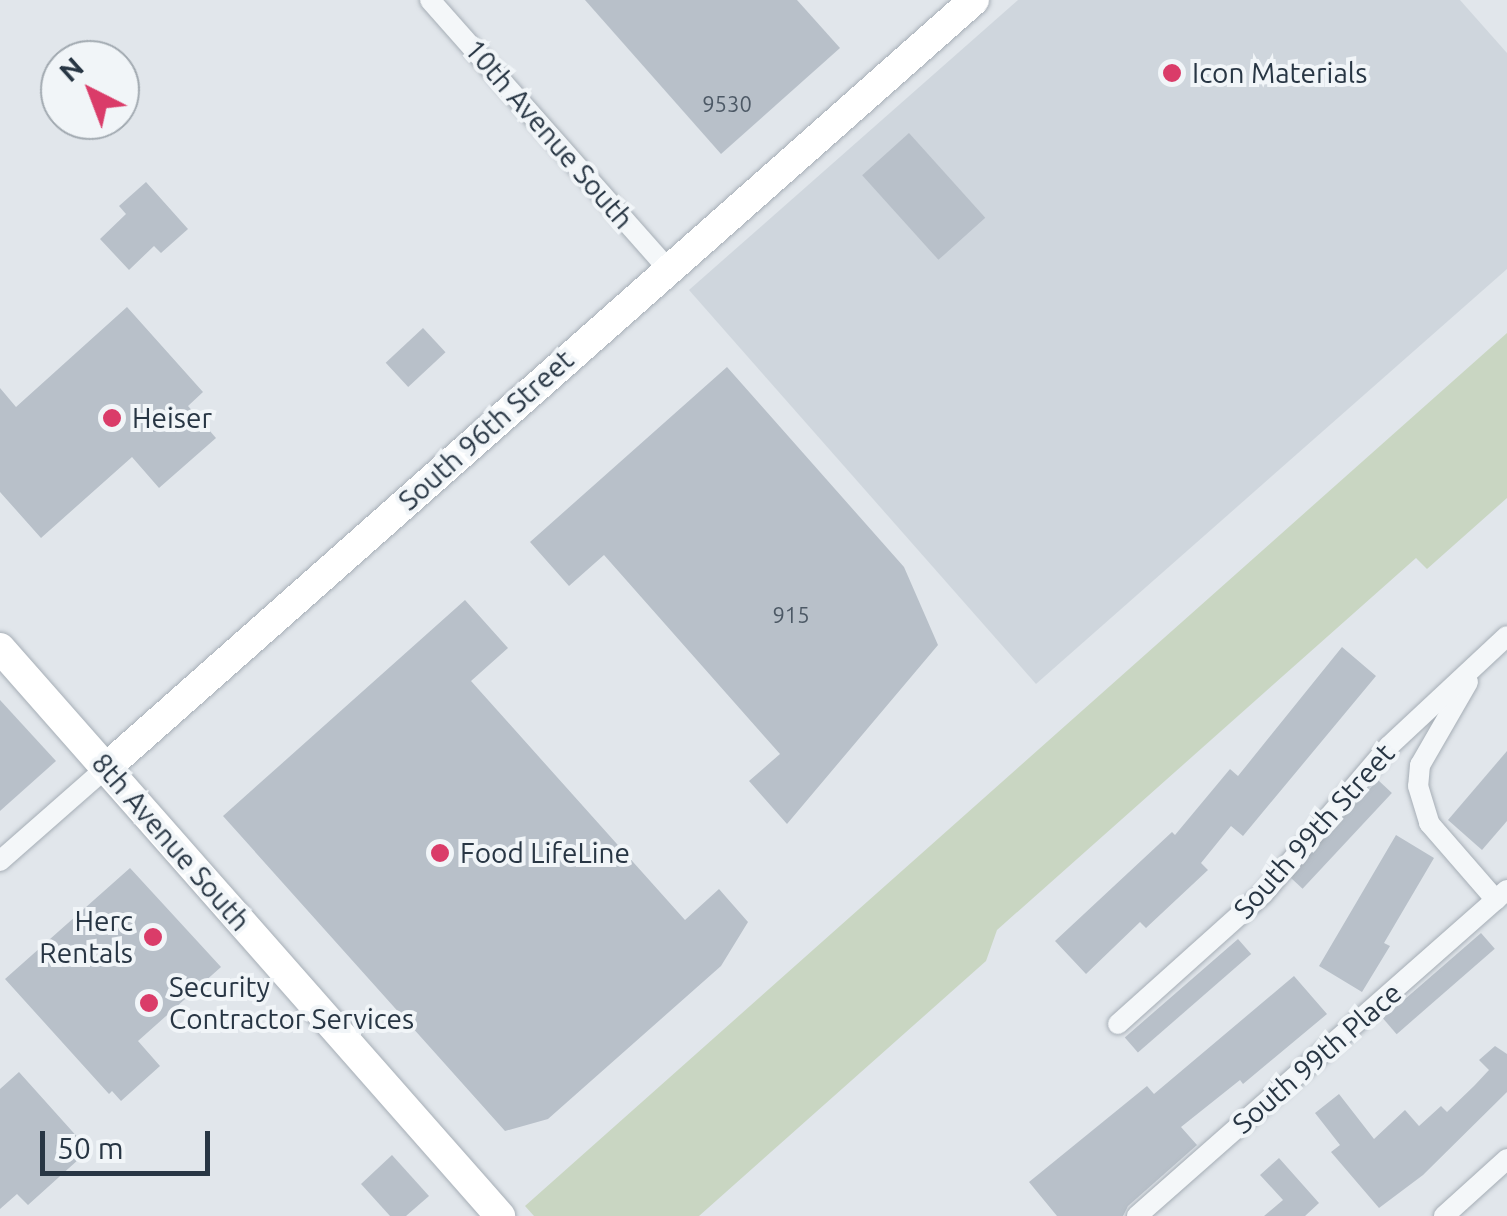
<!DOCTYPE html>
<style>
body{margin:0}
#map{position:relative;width:1507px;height:1216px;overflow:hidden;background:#e1e6eb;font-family:Ubuntu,sans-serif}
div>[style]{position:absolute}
.built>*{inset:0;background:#cfd6dd}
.green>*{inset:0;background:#c9d6c2}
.building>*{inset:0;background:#b8c0c9;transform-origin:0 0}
.roads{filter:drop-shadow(0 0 2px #a6aeb6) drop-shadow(0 0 2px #a6aeb6)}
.street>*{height:20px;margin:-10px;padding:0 10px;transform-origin:10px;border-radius:10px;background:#f4f7f9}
.secondary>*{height:30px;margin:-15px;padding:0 15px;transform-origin:15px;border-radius:15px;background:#fff}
.dots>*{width:28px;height:28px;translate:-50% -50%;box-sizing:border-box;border:5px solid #f1f5f8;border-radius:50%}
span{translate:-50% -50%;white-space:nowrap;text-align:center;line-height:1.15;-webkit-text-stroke:8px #f1f5f8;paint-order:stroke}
.number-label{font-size:22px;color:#4c5865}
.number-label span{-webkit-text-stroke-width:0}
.poi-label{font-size:28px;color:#283644}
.left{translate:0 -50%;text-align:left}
.right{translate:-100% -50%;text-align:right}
.street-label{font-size:28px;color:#283644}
.north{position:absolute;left:40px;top:40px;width:100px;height:100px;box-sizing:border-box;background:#f1f5f8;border:2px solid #a1a9b0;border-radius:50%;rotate:318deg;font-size:28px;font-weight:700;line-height:40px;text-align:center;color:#283644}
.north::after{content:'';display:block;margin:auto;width:35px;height:45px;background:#da3c69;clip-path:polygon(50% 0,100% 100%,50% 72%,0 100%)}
.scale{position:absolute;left:40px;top:1131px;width:170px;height:45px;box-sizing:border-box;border:5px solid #283644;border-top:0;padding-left:12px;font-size:30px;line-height:35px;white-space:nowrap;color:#283644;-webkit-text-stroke:8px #f1f5f8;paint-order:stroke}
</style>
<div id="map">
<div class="built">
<div style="clip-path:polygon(1018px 0,1460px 0,1507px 53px,1507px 269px,1036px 684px,689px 290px)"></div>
</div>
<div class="green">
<div style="clip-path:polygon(1507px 333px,1507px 498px,1427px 569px,1416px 558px,997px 930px,986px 961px,699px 1216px,534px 1216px,525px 1206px)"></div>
</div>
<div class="building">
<div style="clip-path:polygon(585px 0,797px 0,840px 48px,721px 154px)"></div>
<div style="left:909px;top:133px;width:114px;height:63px;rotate:48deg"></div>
<div style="clip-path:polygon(146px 182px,188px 229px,161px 253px,154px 246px,129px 270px,100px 239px,126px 214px,119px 206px)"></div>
<div style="clip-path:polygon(127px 307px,203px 392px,188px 406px,216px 438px,159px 488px,132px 457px,41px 538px,0 492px,0 388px,16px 407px)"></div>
<div style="left:423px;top:328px;width:33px;height:51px;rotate:47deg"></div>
<div style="clip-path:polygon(727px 367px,904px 567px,938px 645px,787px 824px,749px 781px,780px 754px,604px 555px,569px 586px,530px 542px)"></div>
<div style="clip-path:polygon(465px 600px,508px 648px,471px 681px,685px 920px,719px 889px,748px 922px,721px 966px,548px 1119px,505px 1131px,223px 816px)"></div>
<div style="clip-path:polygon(1342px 647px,1376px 676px,1243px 836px,1231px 826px,1201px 863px,1208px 870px,1146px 928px,1140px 922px,1086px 974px,1055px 941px,1172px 832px,1175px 835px,1230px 769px,1238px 776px)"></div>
<div style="clip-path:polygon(0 700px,56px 761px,0 811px)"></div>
<div style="clip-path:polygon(1507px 751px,1507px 821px,1482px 850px,1448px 820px)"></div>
<div style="left:1378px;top:780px;width:19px;height:131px;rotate:43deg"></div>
<div style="clip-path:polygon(1396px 835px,1434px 858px,1384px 943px,1390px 946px,1362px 992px,1319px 966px)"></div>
<div style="clip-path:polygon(130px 868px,221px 967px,138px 1041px,160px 1066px,121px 1101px,112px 1091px,109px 1094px,5px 979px)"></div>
<div style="left:1481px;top:933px;width:21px;height:130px;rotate:49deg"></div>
<div style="left:1238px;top:939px;width:20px;height:150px;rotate:49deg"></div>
<div style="clip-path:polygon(1294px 976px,1327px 1014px,1243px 1084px,1240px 1080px,1181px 1127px,1197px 1145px,1128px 1206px,1123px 1216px,1057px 1216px,1029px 1182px,1147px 1086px,1154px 1094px)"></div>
<div style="clip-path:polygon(1495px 1046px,1507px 1054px,1507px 1092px,1423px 1175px,1379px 1208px,1331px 1152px,1340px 1145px,1315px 1113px,1339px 1094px,1374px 1139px,1405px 1110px,1419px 1126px,1441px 1106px,1447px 1112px,1474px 1086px,1489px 1070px,1479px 1060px)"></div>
<div style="clip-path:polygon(19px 1072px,89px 1150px,28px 1205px,17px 1194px,0 1209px,0 1089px)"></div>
<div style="clip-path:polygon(392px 1155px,429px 1196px,406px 1216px,390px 1216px,361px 1184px)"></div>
<div style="clip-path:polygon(1279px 1158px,1319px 1203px,1305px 1216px,1264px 1216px,1283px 1200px,1260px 1175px)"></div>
</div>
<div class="roads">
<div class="street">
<div style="left:430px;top:0;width:358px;rotate:48.5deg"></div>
<div style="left:1468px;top:682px;width:96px;rotate:120deg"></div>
<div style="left:1420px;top:765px;width:21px;rotate:95deg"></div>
<div style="left:1418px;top:786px;width:39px;rotate:73deg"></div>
<div style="left:1429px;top:823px;width:102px;rotate:49deg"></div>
<div style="left:0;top:861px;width:141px;rotate:-41.3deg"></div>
<div style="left:1118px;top:1024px;width:195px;rotate:-41.9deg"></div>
<div style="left:1263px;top:894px;width:194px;rotate:-49.6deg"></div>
<div style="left:1389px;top:746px;width:161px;rotate:-43deg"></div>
<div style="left:1137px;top:1216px;width:493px;rotate:-41.4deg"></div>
<div style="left:1444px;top:1216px;width:85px;rotate:-42.1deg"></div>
</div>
<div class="secondary">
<div style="left:0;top:648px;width:757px;rotate:48.64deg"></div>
<div style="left:106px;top:768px;width:1159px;rotate:-41.5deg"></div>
</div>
</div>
<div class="dots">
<div style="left:1172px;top:73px;background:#da3c69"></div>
<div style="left:112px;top:418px;background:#da3c69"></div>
<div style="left:440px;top:853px;background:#da3c69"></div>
<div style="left:153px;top:937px;background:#da3c69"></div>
<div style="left:149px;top:1003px;background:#da3c69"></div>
</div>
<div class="number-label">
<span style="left:727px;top:104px">9530</span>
<span style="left:791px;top:615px">915</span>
</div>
<div class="poi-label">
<span class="left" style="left:1192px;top:73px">Icon Materials</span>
<span class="left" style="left:132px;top:418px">Heiser</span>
<span class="left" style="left:460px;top:853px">Food LifeLine</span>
<span class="right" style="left:133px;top:937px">Herc<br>Rentals</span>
<span class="left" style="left:169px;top:1003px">Security<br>Contractor Services</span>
</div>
<div class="street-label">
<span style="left:549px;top:134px;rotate:49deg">10th Avenue South</span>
<span style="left:486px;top:430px;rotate:-42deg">South 96th Street</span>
<span style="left:1314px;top:831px;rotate:-48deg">South 99th Street</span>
<span style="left:171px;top:842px;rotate:49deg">8th Avenue South</span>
<span style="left:1317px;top:1058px;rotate:-41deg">South 99th Place</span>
</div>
<div class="north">N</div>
<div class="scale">50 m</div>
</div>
